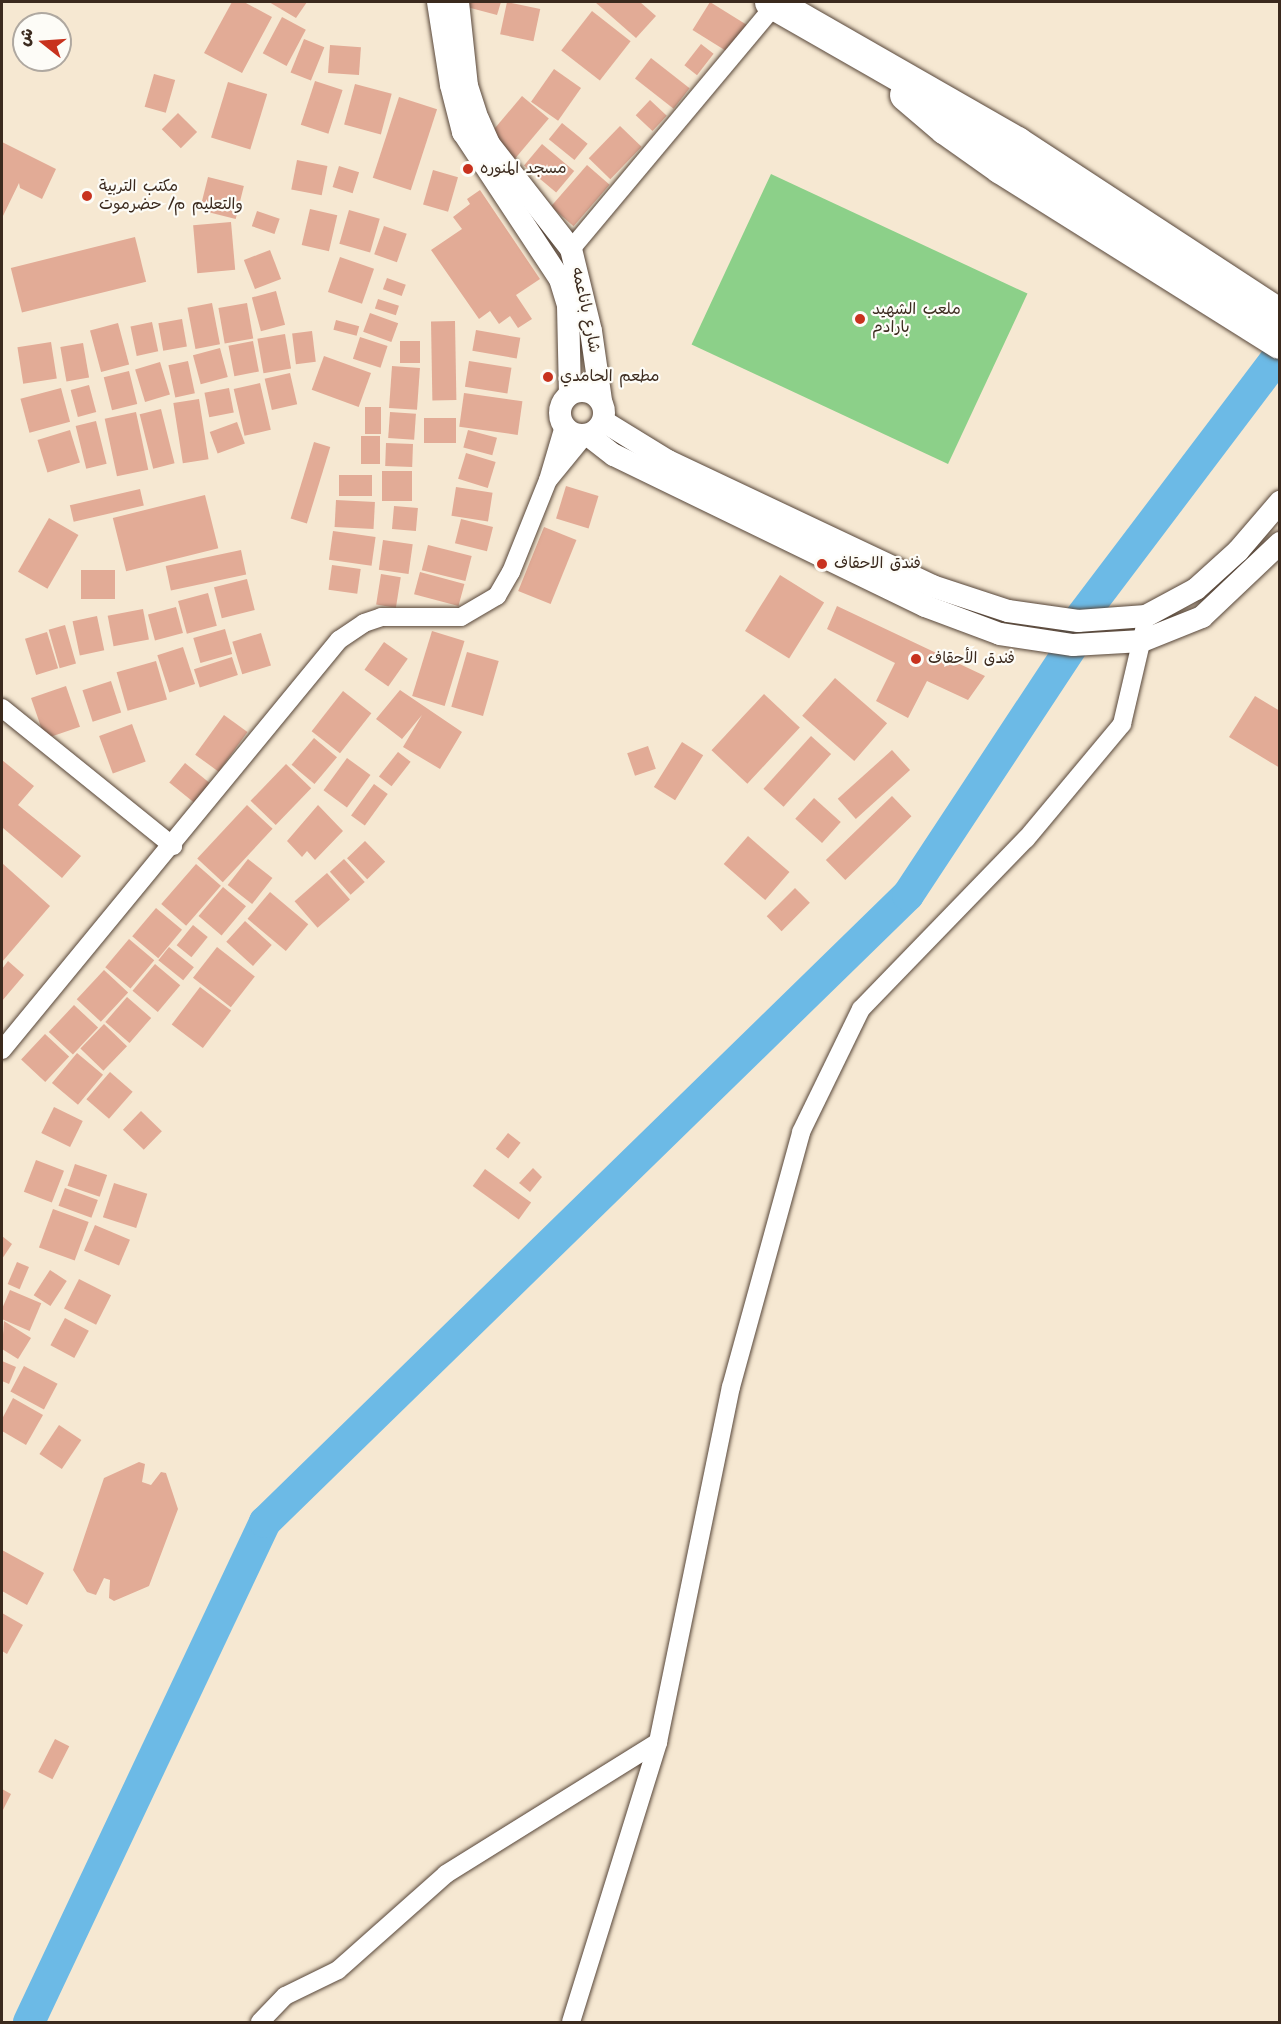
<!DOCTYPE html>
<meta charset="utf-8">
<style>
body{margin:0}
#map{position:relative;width:1281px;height:2024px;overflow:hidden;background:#f6e8d2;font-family:Kalam,"Playpen Sans Arabic",sans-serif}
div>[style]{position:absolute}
.green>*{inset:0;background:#8cd089;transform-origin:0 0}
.river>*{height:32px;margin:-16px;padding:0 16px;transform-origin:16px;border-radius:16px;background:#6cbae6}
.building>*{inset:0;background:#e2ab96;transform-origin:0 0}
.roads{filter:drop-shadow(0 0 2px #574639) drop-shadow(0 0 2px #574639)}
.minor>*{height:18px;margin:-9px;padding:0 9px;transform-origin:9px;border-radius:9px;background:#fff}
.tertiary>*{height:22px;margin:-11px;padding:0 11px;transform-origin:11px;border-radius:11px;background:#fff}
.tertiary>.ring{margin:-11px;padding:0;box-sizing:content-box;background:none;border:22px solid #fff;border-radius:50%}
.trunk>*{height:32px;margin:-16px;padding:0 16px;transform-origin:16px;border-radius:16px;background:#fff}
.dots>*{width:16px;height:16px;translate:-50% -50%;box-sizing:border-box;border:3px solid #fdfcf7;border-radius:50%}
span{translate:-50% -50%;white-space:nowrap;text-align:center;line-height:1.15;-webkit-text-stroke:4.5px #fdfcf7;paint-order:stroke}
.poi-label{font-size:16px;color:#3b2a1e}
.left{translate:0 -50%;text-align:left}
.street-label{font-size:16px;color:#3b2a1e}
.frame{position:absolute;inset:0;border:3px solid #3b2a1e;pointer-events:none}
.north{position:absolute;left:12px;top:12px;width:60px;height:60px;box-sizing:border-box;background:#fdfcf7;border:2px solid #afa8a0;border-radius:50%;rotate:287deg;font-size:16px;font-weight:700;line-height:24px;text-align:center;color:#3b2a1e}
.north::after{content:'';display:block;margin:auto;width:21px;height:27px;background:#c8321e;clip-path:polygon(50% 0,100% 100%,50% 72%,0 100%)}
</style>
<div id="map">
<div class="green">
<div style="left:771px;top:174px;width:283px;height:188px;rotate:25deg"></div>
</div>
<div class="river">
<div style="left:29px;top:2022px;width:553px;rotate:-64.73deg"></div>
<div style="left:265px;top:1522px;width:898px;rotate:-44.28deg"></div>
<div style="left:908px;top:895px;width:300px;rotate:-56.6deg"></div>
<div style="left:1073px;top:645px;width:25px;rotate:-78deg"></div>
<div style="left:1078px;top:621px;width:335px;rotate:-52.9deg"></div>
</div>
<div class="building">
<div style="clip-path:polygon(232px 2px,244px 2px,272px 17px,242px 73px,204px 53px)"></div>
<div style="clip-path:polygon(269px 2px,307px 2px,296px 18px)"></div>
<div style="clip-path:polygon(464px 2px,501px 2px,497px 15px,463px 6px)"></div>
<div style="left:507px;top:2px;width:34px;height:33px;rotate:12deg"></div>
<div style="clip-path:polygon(595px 2px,640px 2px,656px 16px,636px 38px)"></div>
<div style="left:710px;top:2px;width:45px;height:33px;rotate:32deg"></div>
<div style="left:592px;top:11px;width:49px;height:50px;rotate:38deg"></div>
<div style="left:282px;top:17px;width:27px;height:41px;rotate:28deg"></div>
<div style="left:304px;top:39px;width:22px;height:36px;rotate:22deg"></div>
<div style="left:701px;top:44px;width:16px;height:27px;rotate:38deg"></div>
<div style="left:330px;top:45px;width:31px;height:28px;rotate:4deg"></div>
<div style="left:651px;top:58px;width:49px;height:26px;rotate:38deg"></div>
<div style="left:554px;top:69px;width:33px;height:40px;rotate:35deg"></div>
<div style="left:154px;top:74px;width:22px;height:34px;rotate:16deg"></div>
<div style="left:315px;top:81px;width:29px;height:46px;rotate:18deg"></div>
<div style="left:228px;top:82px;width:41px;height:58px;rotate:17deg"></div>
<div style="left:355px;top:84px;width:38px;height:42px;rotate:15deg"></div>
<div style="left:522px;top:96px;width:35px;height:53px;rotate:40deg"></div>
<div style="left:399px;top:97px;width:40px;height:85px;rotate:18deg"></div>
<div style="left:650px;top:100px;width:23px;height:21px;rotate:43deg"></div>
<div style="left:178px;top:113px;width:27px;height:23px;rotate:45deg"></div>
<div style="left:562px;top:123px;width:33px;height:21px;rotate:39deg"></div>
<div style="left:620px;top:126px;width:30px;height:45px;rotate:44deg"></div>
<div style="clip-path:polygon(2px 142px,56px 169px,42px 199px,20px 188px,19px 183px,2px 218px)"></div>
<div style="left:542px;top:144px;width:42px;height:28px;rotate:40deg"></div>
<div style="left:297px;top:160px;width:31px;height:30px;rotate:11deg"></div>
<div style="left:587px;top:165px;width:30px;height:55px;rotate:41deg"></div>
<div style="left:339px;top:166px;width:21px;height:22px;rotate:17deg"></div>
<div style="left:433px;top:170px;width:26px;height:36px;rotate:16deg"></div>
<div style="left:208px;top:177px;width:37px;height:34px;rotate:14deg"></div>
<div style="clip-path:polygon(480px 190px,540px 279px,516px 295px,532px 319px,518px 328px,510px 316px,499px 324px,490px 311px,479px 319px,431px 250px,462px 229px,453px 217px,470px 204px,467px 199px)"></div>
<div style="left:310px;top:209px;width:28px;height:37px;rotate:13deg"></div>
<div style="left:349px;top:210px;width:32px;height:35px;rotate:16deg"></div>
<div style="left:257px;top:211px;width:24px;height:16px;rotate:19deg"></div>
<div style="left:231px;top:222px;width:48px;height:38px;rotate:85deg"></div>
<div style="left:384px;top:226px;width:24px;height:30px;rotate:19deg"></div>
<div style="left:135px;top:237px;width:46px;height:128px;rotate:76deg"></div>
<div style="left:270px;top:250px;width:31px;height:28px;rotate:69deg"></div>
<div style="left:340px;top:257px;width:36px;height:37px;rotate:19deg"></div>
<div style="left:387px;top:278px;width:20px;height:12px;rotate:20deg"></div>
<div style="left:276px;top:291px;width:35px;height:25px;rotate:75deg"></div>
<div style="left:378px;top:299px;width:22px;height:10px;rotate:18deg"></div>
<div style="left:212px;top:303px;width:42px;height:25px;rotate:79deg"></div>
<div style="left:247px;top:303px;width:36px;height:29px;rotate:80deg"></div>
<div style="left:370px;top:313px;width:30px;height:20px;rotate:20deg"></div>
<div style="left:182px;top:319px;width:28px;height:24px;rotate:80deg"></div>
<div style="left:336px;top:320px;width:24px;height:10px;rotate:15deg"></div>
<div style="left:455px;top:321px;width:79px;height:24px;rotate:89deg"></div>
<div style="left:152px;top:322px;width:30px;height:22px;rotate:78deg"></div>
<div style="left:118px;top:323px;width:43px;height:29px;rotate:75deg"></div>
<div style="left:476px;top:330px;width:45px;height:21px;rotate:10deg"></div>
<div style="left:312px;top:331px;width:31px;height:20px;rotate:83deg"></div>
<div style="left:285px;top:334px;width:35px;height:28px;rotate:80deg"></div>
<div style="left:360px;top:337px;width:29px;height:23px;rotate:18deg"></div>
<div style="left:253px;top:341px;width:31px;height:25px;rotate:79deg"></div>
<div style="left:400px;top:341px;width:20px;height:22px"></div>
<div style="left:51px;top:342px;width:37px;height:34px;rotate:81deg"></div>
<div style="left:83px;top:343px;width:35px;height:23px;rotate:80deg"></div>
<div style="left:220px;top:348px;width:30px;height:28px;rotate:75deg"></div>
<div style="left:324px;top:356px;width:50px;height:36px;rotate:20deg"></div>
<div style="left:188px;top:361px;width:33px;height:20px;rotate:78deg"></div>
<div style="left:469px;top:361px;width:43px;height:26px;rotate:9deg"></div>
<div style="left:160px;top:362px;width:34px;height:26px;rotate:73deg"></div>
<div style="left:392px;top:366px;width:28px;height:42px;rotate:4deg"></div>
<div style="left:129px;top:371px;width:34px;height:26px;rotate:76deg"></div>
<div style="left:290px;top:373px;width:32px;height:26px;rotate:77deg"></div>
<div style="left:260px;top:383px;width:48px;height:27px;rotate:77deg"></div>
<div style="left:89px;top:385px;width:28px;height:19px;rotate:75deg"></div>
<div style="left:61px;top:388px;width:35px;height:42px;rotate:75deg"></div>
<div style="left:229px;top:388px;width:25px;height:25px;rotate:79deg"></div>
<div style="left:464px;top:393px;width:59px;height:34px;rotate:8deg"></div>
<div style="left:199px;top:399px;width:61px;height:26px;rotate:81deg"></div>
<div style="left:365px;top:407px;width:16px;height:27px"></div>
<div style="left:161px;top:409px;width:56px;height:22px;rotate:76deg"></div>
<div style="left:136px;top:412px;width:59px;height:32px;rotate:78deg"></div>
<div style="left:390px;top:412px;width:26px;height:26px;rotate:4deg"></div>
<div style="left:424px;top:418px;width:32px;height:25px"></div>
<div style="left:96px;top:421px;width:44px;height:21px;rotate:76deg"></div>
<div style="left:237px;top:422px;width:23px;height:29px;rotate:70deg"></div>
<div style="left:70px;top:430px;width:34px;height:34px;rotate:73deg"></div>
<div style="left:468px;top:430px;width:30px;height:18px;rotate:15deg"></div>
<div style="left:361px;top:436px;width:19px;height:28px"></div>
<div style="left:314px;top:442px;width:17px;height:80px;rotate:17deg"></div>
<div style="left:386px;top:443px;width:27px;height:23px;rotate:2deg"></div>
<div style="left:466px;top:453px;width:31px;height:27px;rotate:17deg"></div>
<div style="left:382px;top:471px;width:30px;height:30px"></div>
<div style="left:339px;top:475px;width:33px;height:21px"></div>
<div style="left:566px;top:486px;width:34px;height:34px;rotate:17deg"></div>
<div style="left:456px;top:487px;width:37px;height:29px;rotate:9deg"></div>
<div style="left:140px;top:489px;width:17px;height:72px;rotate:77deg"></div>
<div style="left:205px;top:495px;width:55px;height:95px;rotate:76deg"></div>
<div style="left:336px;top:500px;width:39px;height:27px;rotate:3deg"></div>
<div style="left:394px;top:506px;width:24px;height:23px;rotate:5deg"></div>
<div style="left:49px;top:518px;width:34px;height:62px;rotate:30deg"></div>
<div style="left:461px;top:519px;width:33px;height:25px;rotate:14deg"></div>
<div style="left:544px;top:527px;width:35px;height:69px;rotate:22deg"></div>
<div style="left:333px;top:531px;width:43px;height:29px;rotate:8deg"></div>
<div style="left:383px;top:540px;width:30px;height:30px;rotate:8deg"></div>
<div style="left:428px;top:545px;width:45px;height:26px;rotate:14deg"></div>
<div style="left:241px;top:550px;width:25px;height:77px;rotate:78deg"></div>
<div style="left:332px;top:565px;width:29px;height:25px;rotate:8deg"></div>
<div style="left:81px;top:570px;width:34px;height:29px"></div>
<div style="left:420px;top:572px;width:46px;height:23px;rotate:15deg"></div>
<div style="left:381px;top:574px;width:20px;height:31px;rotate:9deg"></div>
<div style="left:780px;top:575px;width:52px;height:66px;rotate:32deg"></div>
<div style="left:247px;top:579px;width:32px;height:34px;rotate:76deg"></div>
<div style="left:208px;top:593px;width:34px;height:31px;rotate:75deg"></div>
<div style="clip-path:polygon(837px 606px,985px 676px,968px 700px,927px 681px,908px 718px,876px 701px,895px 663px,827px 629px)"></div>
<div style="left:176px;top:607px;width:27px;height:29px;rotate:75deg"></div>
<div style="left:143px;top:609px;width:31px;height:36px;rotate:79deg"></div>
<div style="left:97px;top:616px;width:35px;height:25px;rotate:78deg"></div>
<div style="left:65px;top:625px;width:40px;height:17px;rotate:74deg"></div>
<div style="left:225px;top:629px;width:26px;height:33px;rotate:74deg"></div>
<div style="left:432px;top:631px;width:34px;height:68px;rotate:17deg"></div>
<div style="left:47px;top:632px;width:38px;height:23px;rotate:73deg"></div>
<div style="left:261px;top:633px;width:34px;height:30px;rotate:73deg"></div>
<div style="left:384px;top:642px;width:29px;height:34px;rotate:35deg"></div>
<div style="left:183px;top:647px;width:39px;height:27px;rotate:72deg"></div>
<div style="left:467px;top:652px;width:33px;height:57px;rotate:16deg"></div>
<div style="left:232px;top:657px;width:19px;height:40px;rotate:72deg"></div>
<div style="left:156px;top:661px;width:40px;height:41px;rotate:74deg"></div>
<div style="left:835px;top:678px;width:69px;height:50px;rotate:41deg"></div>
<div style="left:111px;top:681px;width:33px;height:30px;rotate:72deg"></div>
<div style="left:66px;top:686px;width:43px;height:37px;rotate:71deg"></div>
<div style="clip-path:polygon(400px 690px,462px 732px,440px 769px,403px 747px,422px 715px,402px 739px,376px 719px)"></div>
<div style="left:343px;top:691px;width:36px;height:51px;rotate:38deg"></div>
<div style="left:764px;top:694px;width:49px;height:77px;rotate:43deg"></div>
<div style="clip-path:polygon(1255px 696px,1280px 711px,1280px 768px,1229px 737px)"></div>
<div style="left:224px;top:715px;width:29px;height:49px;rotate:36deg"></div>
<div style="left:132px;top:724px;width:40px;height:35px;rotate:70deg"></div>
<div style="left:811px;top:736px;width:27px;height:71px;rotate:42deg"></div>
<div style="left:314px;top:738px;width:30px;height:35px;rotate:40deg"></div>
<div style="left:682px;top:742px;width:25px;height:53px;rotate:32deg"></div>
<div style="left:648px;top:746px;width:24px;height:22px;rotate:71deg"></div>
<div style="left:892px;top:750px;width:27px;height:73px;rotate:48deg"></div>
<div style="left:398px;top:752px;width:16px;height:31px;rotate:38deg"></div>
<div style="left:347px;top:758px;width:29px;height:40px;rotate:36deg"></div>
<div style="clip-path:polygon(2px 760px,34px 786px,18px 805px,81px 856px,62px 878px,3px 828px,2px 830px)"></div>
<div style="left:185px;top:763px;width:33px;height:25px;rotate:39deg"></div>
<div style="left:286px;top:764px;width:35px;height:51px;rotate:44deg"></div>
<div style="left:374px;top:784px;width:17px;height:39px;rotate:36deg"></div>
<div style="left:892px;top:796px;width:28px;height:92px;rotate:46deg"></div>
<div style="left:814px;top:798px;width:36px;height:28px;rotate:42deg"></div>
<div style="left:247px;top:805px;width:35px;height:73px;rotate:43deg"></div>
<div style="clip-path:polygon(318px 805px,343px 831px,315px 860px,307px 851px,302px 857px,287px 841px)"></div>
<div style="left:748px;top:836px;width:55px;height:37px;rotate:41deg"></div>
<div style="left:365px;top:841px;width:29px;height:25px;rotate:46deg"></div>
<div style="left:248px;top:859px;width:31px;height:33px;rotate:38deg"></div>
<div style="left:344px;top:859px;width:31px;height:19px;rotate:48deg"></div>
<div style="clip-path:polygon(2px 863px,50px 906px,2px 962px)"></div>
<div style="left:196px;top:864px;width:33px;height:53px;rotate:41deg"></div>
<div style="left:327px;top:873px;width:35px;height:43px;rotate:49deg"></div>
<div style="left:223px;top:887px;width:30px;height:38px;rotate:40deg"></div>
<div style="left:795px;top:888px;width:21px;height:40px;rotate:45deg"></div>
<div style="left:270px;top:892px;width:50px;height:35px;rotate:40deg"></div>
<div style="left:156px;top:908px;width:34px;height:37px;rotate:40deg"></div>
<div style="left:245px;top:921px;width:36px;height:28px;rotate:42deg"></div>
<div style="left:193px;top:925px;width:19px;height:26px;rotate:39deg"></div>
<div style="left:129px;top:939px;width:33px;height:37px;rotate:40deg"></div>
<div style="left:169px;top:947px;width:32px;height:17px;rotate:39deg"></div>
<div style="left:217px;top:947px;width:48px;height:39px;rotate:38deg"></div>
<div style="clip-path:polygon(8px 961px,24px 975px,2px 1001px,2px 969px)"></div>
<div style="left:155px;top:964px;width:33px;height:35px;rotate:40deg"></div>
<div style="left:104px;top:970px;width:33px;height:40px;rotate:43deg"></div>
<div style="left:200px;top:987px;width:39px;height:47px;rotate:37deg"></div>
<div style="left:127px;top:997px;width:32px;height:33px;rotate:41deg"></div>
<div style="left:74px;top:1005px;width:33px;height:37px;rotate:43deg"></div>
<div style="left:104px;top:1024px;width:32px;height:34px;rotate:44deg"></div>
<div style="left:45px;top:1034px;width:33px;height:35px;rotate:43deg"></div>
<div style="left:77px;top:1053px;width:34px;height:39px;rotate:40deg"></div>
<div style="left:110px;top:1072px;width:30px;height:36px;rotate:41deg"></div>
<div style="left:54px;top:1107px;width:32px;height:29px;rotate:26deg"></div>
<div style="left:141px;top:1111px;width:29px;height:26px;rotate:44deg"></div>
<div style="left:508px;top:1133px;width:16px;height:20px;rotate:38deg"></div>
<div style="left:36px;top:1160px;width:30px;height:34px;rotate:21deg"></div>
<div style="left:75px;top:1164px;width:34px;height:23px;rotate:19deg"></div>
<div style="clip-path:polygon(533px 1168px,542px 1177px,530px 1192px,519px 1183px)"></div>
<div style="left:485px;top:1169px;width:57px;height:21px;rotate:36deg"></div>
<div style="left:114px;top:1183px;width:35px;height:36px;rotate:18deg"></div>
<div style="left:65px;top:1188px;width:35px;height:19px;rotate:20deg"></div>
<div style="left:53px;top:1209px;width:38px;height:41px;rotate:20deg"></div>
<div style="left:95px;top:1225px;width:38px;height:28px;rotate:23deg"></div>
<div style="clip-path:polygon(2px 1236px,12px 1244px,2px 1259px)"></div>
<div style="left:17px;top:1262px;width:13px;height:24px;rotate:23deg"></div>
<div style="left:50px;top:1270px;width:20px;height:30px;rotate:33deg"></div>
<div style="left:79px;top:1279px;width:36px;height:33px;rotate:27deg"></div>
<div style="left:10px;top:1290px;width:34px;height:30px;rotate:23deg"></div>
<div style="left:65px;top:1318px;width:27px;height:31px;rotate:28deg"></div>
<div style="clip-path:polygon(4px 1321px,31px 1338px,18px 1359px,2px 1349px)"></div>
<div style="clip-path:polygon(2px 1361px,16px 1367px,9px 1384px,2px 1381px)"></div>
<div style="left:24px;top:1366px;width:38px;height:29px;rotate:28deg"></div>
<div style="clip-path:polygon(13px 1398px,43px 1415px,26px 1445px,2px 1431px,2px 1419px)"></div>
<div style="left:59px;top:1425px;width:27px;height:35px;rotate:34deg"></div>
<div style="clip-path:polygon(139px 1462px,145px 1464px,142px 1482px,151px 1485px,161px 1472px,166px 1473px,178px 1509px,149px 1586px,114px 1601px,109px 1598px,110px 1580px,104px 1578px,96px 1595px,87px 1592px,73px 1570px,104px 1478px)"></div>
<div style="clip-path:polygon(2px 1550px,44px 1573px,27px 1605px,2px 1591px)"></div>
<div style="clip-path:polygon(2px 1613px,23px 1625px,7px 1654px,2px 1651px)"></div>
<div style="left:55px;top:1739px;width:16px;height:37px;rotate:27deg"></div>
<div style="clip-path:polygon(2px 1789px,11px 1794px,2px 1812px)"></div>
</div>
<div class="roads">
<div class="minor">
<div style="left:571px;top:249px;width:319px;rotate:-50.1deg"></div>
<div style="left:549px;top:479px;width:57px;rotate:-50.7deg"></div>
<div style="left:2px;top:708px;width:220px;rotate:38.9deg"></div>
<div style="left:2px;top:1050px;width:531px;rotate:-50.58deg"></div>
<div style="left:339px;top:640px;width:30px;rotate:-34deg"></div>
<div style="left:364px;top:623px;width:18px;rotate:-19deg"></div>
<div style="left:381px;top:617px;width:80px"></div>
<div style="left:461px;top:617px;width:42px;rotate:-30.3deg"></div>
<div style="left:497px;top:596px;width:28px;rotate:-60deg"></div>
<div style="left:511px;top:572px;width:99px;rotate:-68.1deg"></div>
<div style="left:548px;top:480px;width:56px;rotate:-73.5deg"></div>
<div style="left:260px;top:2022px;width:36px;rotate:-46deg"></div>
<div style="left:285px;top:1996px;width:59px;rotate:-26.1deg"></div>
<div style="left:338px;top:1970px;width:144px;rotate:-41.6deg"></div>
<div style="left:446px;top:1874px;width:250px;rotate:-31.9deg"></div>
<div style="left:571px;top:2022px;width:293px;rotate:-72.7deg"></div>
<div style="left:658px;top:1742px;width:362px;rotate:-78.4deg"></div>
<div style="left:731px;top:1387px;width:264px;rotate:-74.6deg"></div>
<div style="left:801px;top:1132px;width:137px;rotate:-64deg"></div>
<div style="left:861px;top:1009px;width:237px;rotate:-45.9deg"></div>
<div style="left:1026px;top:839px;width:150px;rotate:-50.1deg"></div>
<div style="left:1122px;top:724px;width:97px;rotate:-76.8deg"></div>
</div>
<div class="tertiary">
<div style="left:438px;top:2px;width:84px;rotate:81.1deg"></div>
<div style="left:451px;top:85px;width:49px;rotate:75.7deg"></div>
<div style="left:463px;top:132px;width:176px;rotate:56.6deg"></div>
<div style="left:560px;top:279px;width:28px;rotate:73deg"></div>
<div style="left:568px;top:306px;width:88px;rotate:88.7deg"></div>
<div style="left:458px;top:2px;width:84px;rotate:83.9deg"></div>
<div style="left:467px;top:86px;width:35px;rotate:72deg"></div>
<div style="left:478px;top:119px;width:27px;rotate:66deg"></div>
<div style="left:489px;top:144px;width:133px;rotate:52deg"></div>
<div style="left:571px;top:249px;width:84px;rotate:76.3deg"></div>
<div style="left:591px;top:331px;width:70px;rotate:81.8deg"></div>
<div class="ring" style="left:560px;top:391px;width:22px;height:22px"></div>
<div style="left:603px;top:421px;width:76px;rotate:31.6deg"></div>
<div style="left:668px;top:461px;width:292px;rotate:25.3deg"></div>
<div style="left:932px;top:586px;width:80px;rotate:18.2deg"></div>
<div style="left:1008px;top:611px;width:71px;rotate:8.1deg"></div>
<div style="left:1078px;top:621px;width:68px;rotate:-4.2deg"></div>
<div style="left:1146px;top:616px;width:57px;rotate:-28.4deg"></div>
<div style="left:1196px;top:589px;width:57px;rotate:-42.1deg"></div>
<div style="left:1238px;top:551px;width:65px;rotate:-49.4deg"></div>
<div style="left:588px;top:435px;width:33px;rotate:38deg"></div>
<div style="left:614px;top:455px;width:229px;rotate:25.9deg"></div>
<div style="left:820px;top:555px;width:117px;rotate:25.9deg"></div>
<div style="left:925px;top:606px;width:80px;rotate:20.5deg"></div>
<div style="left:1000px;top:634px;width:74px;rotate:8.6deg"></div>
<div style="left:1073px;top:645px;width:69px;rotate:-3.3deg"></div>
<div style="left:1142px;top:641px;width:65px;rotate:-21.8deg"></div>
<div style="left:1202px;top:617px;width:108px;rotate:-43.5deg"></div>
</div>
<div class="trunk">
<div style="left:771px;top:2px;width:284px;rotate:29.8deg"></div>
<div style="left:1017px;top:143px;width:314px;rotate:33.2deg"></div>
<div style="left:906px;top:95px;width:52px;rotate:40.4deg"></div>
<div style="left:946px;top:129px;width:67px;rotate:35.3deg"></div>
<div style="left:1001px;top:168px;width:329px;rotate:32.1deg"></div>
</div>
</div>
<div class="dots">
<div style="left:468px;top:169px;background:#c8321e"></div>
<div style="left:87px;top:196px;background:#c8321e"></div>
<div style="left:860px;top:319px;background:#c8321e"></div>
<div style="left:548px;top:377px;background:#c8321e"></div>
<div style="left:822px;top:564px;background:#c8321e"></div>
<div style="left:916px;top:659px;background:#c8321e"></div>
</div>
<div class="poi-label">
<span class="left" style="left:480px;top:169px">مسجد المنوره</span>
<span class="left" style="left:99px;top:196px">مكتب التربية<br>والتعليم م/ حضرموت</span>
<span class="left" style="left:872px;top:319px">ملعب الشهيد<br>بارادم</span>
<span class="left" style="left:560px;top:377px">مطعم الحامدي</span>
<span class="left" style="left:834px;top:564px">فندق الاحقاف</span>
<span class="left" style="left:928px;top:659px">فندق الأحقاف</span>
</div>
<div class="street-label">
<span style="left:585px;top:310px;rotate:78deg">شارع باناعمه</span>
</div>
<div class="frame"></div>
<div class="north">ش</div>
</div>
